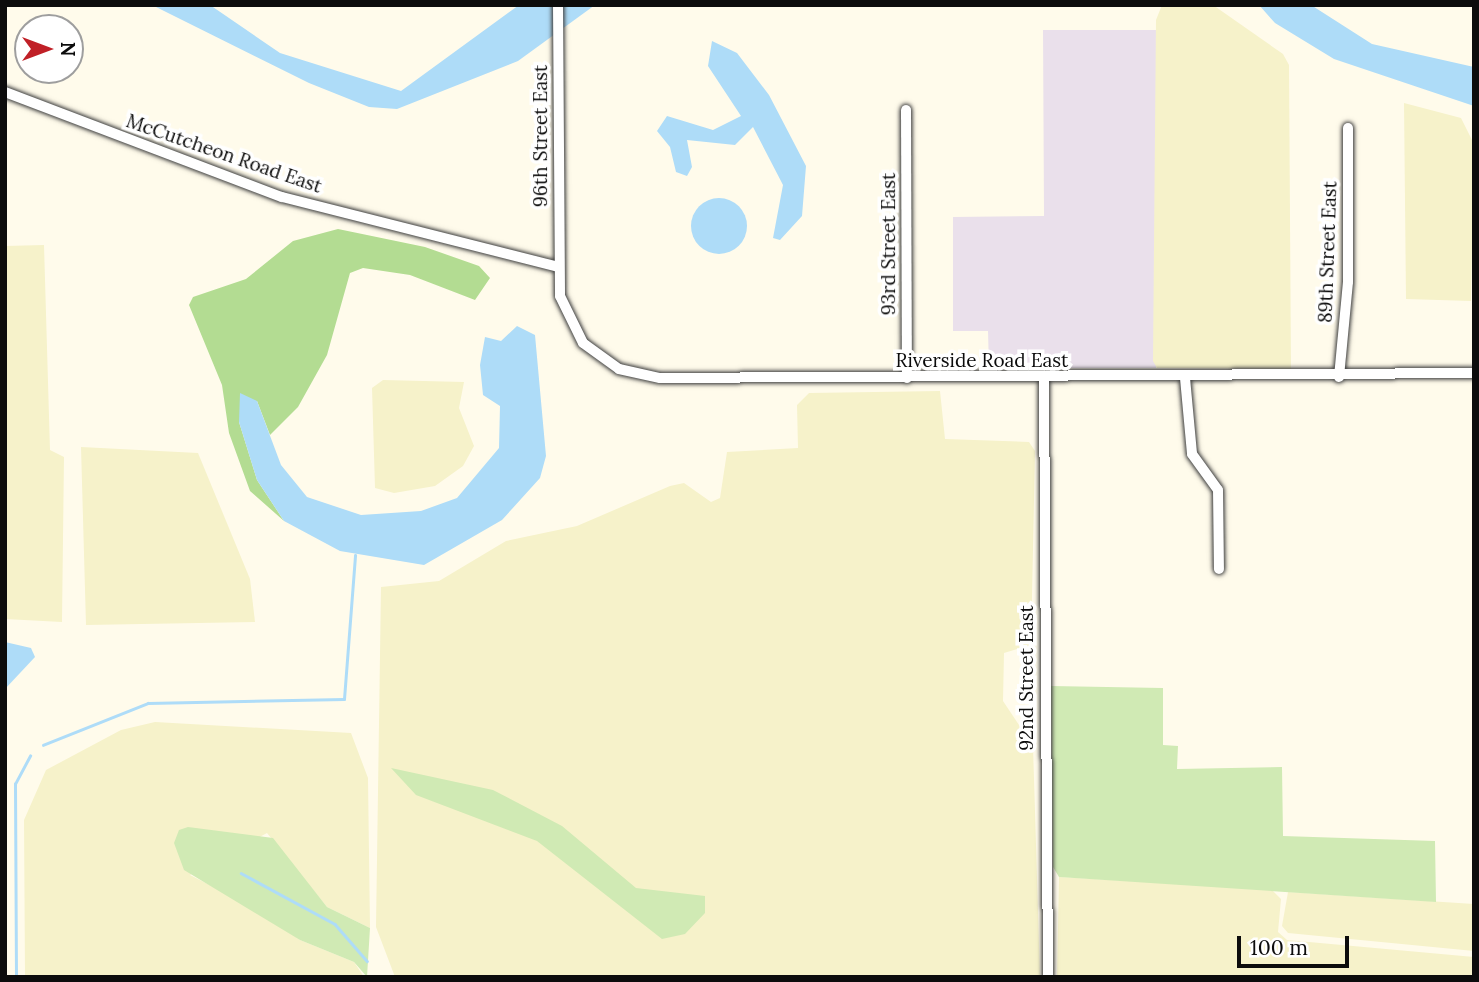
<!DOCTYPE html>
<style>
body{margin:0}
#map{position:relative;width:1479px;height:982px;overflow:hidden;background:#fffbeb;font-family:Lora,serif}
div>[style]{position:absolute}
.industrial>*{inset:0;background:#eae0eb}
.farmland>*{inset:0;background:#f6f2ca}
.green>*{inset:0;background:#d0eab4}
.forest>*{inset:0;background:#b3dc92}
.water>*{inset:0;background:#aedcf8}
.round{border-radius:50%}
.stream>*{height:2.5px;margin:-1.25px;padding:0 1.25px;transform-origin:1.25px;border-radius:1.25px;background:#aedcf8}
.roads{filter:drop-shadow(0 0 2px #3f3f3f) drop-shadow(0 0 2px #3f3f3f)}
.minor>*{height:10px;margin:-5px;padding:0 5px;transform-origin:5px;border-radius:5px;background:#fff}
span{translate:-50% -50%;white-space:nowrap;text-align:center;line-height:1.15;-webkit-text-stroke:7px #fff;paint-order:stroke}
.street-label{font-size:19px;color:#0c0c0c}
.frame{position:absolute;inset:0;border:7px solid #0c0c0c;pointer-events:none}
.north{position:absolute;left:14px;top:14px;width:70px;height:70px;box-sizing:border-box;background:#fff;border:2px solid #9e9e9e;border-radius:50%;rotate:90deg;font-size:19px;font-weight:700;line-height:28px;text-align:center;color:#0c0c0c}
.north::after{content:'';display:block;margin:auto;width:24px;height:32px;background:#c02027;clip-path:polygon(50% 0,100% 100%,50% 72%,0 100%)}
.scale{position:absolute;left:1237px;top:936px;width:112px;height:32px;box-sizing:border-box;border:4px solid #0c0c0c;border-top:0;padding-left:9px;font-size:21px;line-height:24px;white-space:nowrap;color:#0c0c0c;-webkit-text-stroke:5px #fff;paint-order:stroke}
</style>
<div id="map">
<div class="industrial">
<div style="clip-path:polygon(1043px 30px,1156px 30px,1156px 368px,989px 368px,988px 331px,953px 331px,953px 217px,1044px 216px)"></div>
</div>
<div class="farmland">
<div style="clip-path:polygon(1162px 5px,1213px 5px,1283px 54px,1289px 65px,1291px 369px,1157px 368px,1153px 361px,1156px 20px)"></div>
<div style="clip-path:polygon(1404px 103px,1461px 118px,1474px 144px,1471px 301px,1406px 299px)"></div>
<div style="clip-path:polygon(44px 245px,50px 450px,64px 457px,62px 622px,5px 619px,5px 246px)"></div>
<div style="clip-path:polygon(383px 380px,464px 382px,459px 408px,474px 446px,463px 466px,435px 486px,394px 493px,375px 488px,372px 388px)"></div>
<div style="clip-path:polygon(940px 391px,945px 439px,1029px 442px,1035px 451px,1031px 645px,1004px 653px,1003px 701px,1033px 746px,1040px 977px,395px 977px,376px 927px,381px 587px,439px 581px,506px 541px,577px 526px,670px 486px,684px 483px,711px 502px,720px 498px,727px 452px,798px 448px,797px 405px,809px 393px)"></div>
<div style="clip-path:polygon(81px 447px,198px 453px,250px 579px,255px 622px,86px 625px)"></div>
<div style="clip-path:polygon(155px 722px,351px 733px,368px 778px,370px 928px,327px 907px,267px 833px,190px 875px,261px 911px,300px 940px,354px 962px,364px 977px,25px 977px,24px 820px,46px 770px,121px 730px)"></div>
<div style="clip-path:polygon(1059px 877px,1271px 889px,1281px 899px,1278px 932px,1287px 940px,1474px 957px,1474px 977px,1057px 977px)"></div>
<div style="clip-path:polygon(1288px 892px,1474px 904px,1474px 951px,1288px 933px,1282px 926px)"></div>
</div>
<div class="green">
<div style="clip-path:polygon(1051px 686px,1163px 688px,1163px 745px,1178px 746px,1177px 769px,1282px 767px,1283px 836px,1435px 841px,1436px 902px,1059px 877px,1053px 867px)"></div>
<div style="clip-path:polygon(391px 768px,493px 790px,562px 826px,636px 888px,705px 896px,705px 913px,685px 934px,662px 939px,537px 841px,416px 795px)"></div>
<div style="clip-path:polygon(188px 827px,273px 838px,327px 907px,370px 928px,367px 977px,354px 962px,300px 940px,184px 870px,174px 843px,179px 830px)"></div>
</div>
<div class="forest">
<div style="clip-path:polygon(338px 229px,425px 247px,479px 266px,490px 278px,475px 300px,410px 275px,363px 268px,350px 273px,327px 355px,298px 407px,270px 435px,257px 401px,239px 422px,257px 480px,284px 521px,250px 491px,229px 433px,222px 385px,189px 305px,193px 297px,246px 279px,293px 241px)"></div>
</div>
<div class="water">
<div style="clip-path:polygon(152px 5px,210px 5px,280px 53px,401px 91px,519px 5px,595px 5px,518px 61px,397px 109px,369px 107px,309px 83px)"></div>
<div style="clip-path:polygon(1259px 5px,1311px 5px,1372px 44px,1474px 67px,1474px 106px,1334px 59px,1275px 23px)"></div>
<div style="clip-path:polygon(712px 41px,737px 53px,769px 95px,806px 166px,802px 216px,780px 240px,773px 238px,783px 185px,753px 127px,735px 145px,687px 140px,692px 167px,687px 176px,676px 172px,670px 147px,657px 131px,667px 116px,713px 130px,741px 116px,708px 66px)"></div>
<div class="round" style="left:691px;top:198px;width:56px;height:56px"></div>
<div style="clip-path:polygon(517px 326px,535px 335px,546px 456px,540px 478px,502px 520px,424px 565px,340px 551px,284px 521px,257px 480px,239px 422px,240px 393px,257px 401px,281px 465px,307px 497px,361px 515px,421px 511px,457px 498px,499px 448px,500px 406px,483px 395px,480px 365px,485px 337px,501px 341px)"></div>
<div style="clip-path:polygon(5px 642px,31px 648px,35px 657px,5px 689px)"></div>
</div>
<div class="stream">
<div style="left:43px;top:745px;width:113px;rotate:-21.8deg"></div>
<div style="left:148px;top:703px;width:196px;rotate:-1.2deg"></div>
<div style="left:344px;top:699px;width:144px;rotate:-85.6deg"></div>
<div style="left:241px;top:873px;width:107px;rotate:28.5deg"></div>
<div style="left:335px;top:924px;width:49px;rotate:49.1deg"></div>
<div style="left:16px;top:977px;width:193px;rotate:-90.3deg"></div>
<div style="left:15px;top:784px;width:32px;rotate:-62deg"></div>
</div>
<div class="roads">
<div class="minor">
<div style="left:558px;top:5px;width:291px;rotate:89.6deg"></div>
<div style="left:560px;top:296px;width:52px;rotate:63.9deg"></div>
<div style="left:583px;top:343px;width:44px;rotate:35.8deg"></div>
<div style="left:619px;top:369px;width:42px;rotate:12.4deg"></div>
<div style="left:660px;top:378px;width:814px;rotate:-0.35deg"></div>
<div style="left:5px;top:92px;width:296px;rotate:20.8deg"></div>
<div style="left:282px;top:197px;width:285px;rotate:14.2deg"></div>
<div style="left:906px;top:110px;width:268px;rotate:89.8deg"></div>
<div style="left:1339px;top:377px;width:95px;rotate:-84.6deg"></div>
<div style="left:1348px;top:282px;width:154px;rotate:-90deg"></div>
<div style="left:1185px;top:378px;width:76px;rotate:84.7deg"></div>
<div style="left:1192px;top:454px;width:44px;rotate:54.2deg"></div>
<div style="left:1218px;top:490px;width:79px;rotate:89.3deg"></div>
<div style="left:1044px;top:379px;width:598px;rotate:89.62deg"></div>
</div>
</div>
<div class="street-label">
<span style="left:541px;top:136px;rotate:-90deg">96th Street East</span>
<span style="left:224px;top:154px;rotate:19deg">McCutcheon Road East</span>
<span style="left:889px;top:244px;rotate:-90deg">93rd Street East</span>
<span style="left:1328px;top:252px;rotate:-88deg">89th Street East</span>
<span style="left:982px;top:361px">Riverside Road East</span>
<span style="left:1027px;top:678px;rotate:-90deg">92nd Street East</span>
</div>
<div class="frame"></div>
<div class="north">N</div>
<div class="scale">100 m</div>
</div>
